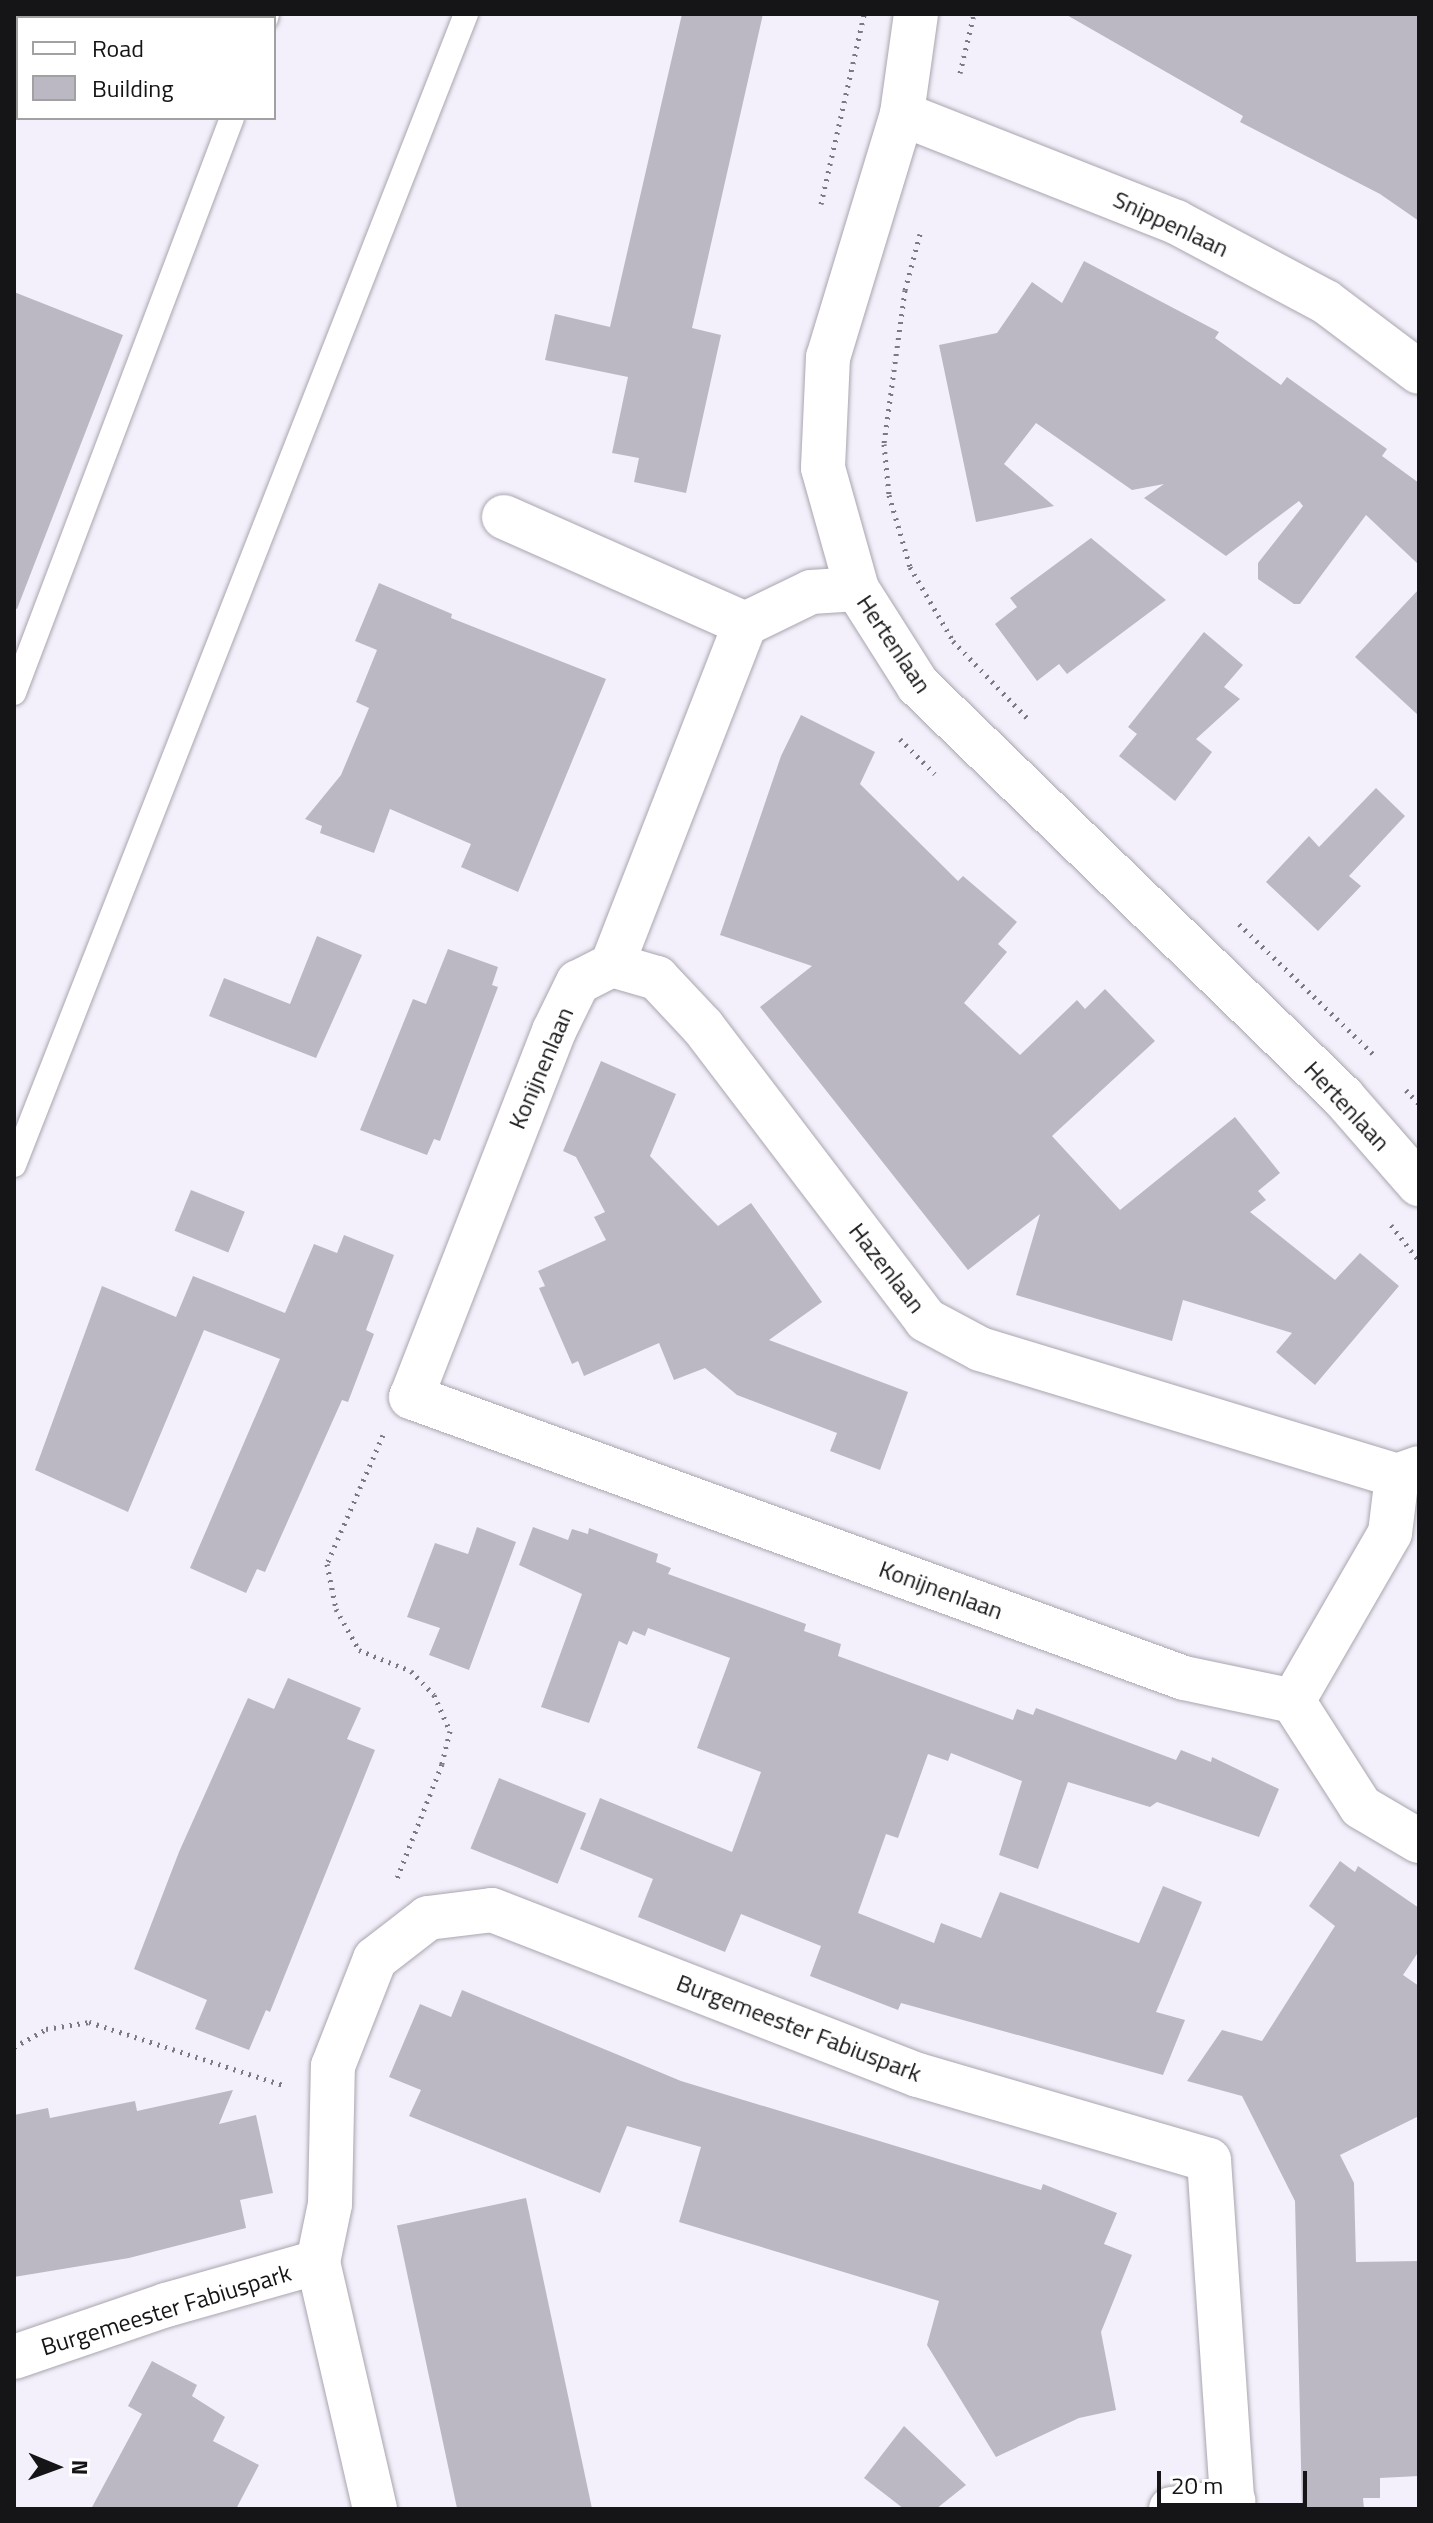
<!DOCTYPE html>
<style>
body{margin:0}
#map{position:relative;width:1433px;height:2523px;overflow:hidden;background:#f4f0fb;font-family:"Titillium Web",sans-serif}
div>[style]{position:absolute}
.building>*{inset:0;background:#bcb8c3;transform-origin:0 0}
.path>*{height:5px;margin-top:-2.5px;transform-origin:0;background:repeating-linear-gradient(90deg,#7c7a81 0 2px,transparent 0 8px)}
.roads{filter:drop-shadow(0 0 2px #a9a6b0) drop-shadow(0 0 2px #a9a6b0)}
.lane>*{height:24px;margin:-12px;padding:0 12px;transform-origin:12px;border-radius:12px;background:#fff}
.street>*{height:44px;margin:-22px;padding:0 22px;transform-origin:22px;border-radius:22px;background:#fff}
.secondary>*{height:44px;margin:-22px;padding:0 22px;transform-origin:22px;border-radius:22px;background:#fff}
span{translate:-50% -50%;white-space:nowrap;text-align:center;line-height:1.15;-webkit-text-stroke:6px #fff;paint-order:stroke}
.street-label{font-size:24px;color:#151417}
.frame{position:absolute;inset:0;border:16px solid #151417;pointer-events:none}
.legend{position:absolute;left:16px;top:16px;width:260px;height:104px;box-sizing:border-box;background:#fff;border:2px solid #a1a1a2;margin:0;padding:10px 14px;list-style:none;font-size:24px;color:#151417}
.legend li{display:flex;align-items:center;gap:16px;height:40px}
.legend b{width:40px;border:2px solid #a1a1a2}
.north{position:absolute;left:16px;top:2427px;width:80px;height:80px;-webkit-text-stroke:6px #fff;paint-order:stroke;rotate:91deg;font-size:22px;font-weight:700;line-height:32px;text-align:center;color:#151417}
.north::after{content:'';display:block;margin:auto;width:28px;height:36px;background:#151417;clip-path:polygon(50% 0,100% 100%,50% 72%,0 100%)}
.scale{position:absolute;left:1157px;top:2471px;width:150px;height:36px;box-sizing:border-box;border:4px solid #151417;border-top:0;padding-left:10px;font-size:24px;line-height:28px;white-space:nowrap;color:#151417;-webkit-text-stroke:6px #fff;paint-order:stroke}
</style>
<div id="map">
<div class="building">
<div style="clip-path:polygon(682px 14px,763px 14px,692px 328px,721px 335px,686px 493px,634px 482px,639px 458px,612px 453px,628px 377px,545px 360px,555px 314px,610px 327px)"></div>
<div style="clip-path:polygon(1065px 14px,1419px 14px,1419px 221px,1380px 194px,1240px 122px,1243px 116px)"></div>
<div style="clip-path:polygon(1084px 261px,1219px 332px,1215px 338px,1281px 385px,1287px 377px,1387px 449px,1382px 456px,1419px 483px,1419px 565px,1366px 515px,1300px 604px,1294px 604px,1258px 579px,1258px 563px,1303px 506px,1299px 501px,1226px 556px,1144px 498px,1164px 484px,1132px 490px,1036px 423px,1004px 464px,1054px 506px,976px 522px,939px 345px,997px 333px,1032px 282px,1062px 303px)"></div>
<div style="clip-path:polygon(14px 292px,123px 335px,17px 609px,14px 608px)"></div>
<div style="clip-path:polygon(1091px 538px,1166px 600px,1067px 674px,1059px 664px,1037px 681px,995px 624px,1017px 607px,1010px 598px)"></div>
<div style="clip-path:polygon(379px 583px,452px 614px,451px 618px,606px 679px,518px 892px,461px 867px,471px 844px,390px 809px,374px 853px,320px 833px,322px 826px,305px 819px,341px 775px,369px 708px,356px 702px,377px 650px,355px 641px)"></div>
<div style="clip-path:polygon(1419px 589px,1419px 716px,1355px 657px)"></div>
<div style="clip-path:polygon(1204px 632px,1243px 665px,1224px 687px,1240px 699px,1196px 739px,1212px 752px,1175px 801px,1119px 756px,1137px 734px,1128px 727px)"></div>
<div style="clip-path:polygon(801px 715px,875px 752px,860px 784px,958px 881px,963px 876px,1017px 922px,998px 944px,1007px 952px,964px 1003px,1020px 1055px,1077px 1000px,1085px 1009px,1105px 989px,1155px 1041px,1052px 1136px,1120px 1210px,1235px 1117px,1280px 1173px,1258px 1191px,1266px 1200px,1250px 1212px,1335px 1280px,1360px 1253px,1399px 1286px,1315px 1385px,1276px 1352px,1292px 1333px,1183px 1300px,1172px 1341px,1016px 1295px,1040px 1214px,968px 1270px,760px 1007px,812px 966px,720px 935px,781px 756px)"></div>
<div style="clip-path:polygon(1376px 788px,1405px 816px,1349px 876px,1361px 886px,1318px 931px,1266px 882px,1309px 836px,1319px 847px)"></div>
<div style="clip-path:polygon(317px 936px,362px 955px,316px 1058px,209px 1016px,224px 978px,290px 1004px)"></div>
<div style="clip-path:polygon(448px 949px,498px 967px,492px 985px,498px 987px,440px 1141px,434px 1139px,427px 1155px,360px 1130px,413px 999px,426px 1004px)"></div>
<div style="clip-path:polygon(601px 1061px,676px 1094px,650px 1156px,718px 1226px,751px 1203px,822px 1302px,769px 1340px,908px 1392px,880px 1470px,830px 1451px,837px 1433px,737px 1395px,705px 1368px,674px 1380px,659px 1343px,584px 1376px,578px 1361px,572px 1364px,539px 1288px,545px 1286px,538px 1271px,606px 1240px,594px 1217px,605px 1212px,576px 1157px,563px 1151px)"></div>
<div style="left:191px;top:1190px;width:58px;height:44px;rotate:22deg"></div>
<div style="clip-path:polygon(344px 1235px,394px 1255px,366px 1330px,374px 1334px,348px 1402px,342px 1400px,265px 1572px,257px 1569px,246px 1593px,190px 1568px,280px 1359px,204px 1330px,128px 1512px,35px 1470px,102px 1286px,176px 1317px,193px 1276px,285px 1313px,314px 1244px,337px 1253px)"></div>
<div style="clip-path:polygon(477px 1527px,516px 1542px,469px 1670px,429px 1655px,440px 1628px,407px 1617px,435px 1543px,468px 1554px)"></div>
<div style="clip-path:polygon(533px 1527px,568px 1540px,572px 1529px,588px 1534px,589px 1528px,658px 1554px,656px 1562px,671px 1568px,668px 1574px,806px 1624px,804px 1631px,841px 1644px,838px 1656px,1013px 1720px,1017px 1709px,1033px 1715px,1036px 1708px,1176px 1760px,1181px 1750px,1211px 1762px,1212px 1757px,1279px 1789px,1259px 1837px,1157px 1802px,1150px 1807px,1068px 1782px,1038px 1869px,999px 1855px,1022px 1781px,951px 1753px,948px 1761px,928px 1754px,898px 1838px,886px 1834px,858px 1913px,934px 1943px,941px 1923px,981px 1938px,1000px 1892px,1139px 1943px,1163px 1886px,1202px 1902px,1156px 2012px,1185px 2020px,1163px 2075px,901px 2003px,898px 2010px,810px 1976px,821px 1946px,741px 1914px,725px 1952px,638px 1917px,653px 1879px,580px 1849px,600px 1798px,732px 1852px,761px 1772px,697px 1748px,730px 1658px,648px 1628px,645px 1636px,633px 1631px,627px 1645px,619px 1641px,589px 1723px,541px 1707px,582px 1594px,519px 1565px)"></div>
<div style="clip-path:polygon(288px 1678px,361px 1708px,347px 1739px,375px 1750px,270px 2012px,266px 2010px,249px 2050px,195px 2029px,207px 2000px,134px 1969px,179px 1852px,248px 1698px,274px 1709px)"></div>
<div style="left:499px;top:1778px;width:94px;height:76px;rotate:22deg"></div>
<div style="clip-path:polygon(1340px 1861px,1355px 1872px,1358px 1866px,1419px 1908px,1419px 1951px,1403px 1975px,1419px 1986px,1419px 2116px,1340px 2155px,1354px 2183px,1356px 2262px,1419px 2261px,1419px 2476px,1380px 2478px,1380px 2498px,1363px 2498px,1364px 2509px,1302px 2509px,1295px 2201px,1242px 2096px,1187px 2081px,1222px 2030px,1262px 2041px,1335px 1926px,1309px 1906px)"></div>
<div style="clip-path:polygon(462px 1990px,681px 2081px,1041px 2190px,1043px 2184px,1117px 2213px,1104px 2244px,1132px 2255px,1101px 2332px,1116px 2410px,1079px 2418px,996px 2457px,927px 2345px,939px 2301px,679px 2222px,701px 2147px,627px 2126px,600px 2193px,409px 2116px,421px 2090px,389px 2077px,420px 2004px,451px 2017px)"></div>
<div style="clip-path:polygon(233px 2090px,219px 2124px,256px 2115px,273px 2193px,240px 2200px,246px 2228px,129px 2258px,14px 2277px,14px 2115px,48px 2108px,50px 2118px,135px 2101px,137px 2111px)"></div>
<div style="left:526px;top:2198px;width:318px;height:132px;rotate:78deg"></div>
<div style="clip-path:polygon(152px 2361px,197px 2385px,192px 2396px,225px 2417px,213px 2441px,259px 2465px,236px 2509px,91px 2509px,142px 2414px,128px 2406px)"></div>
<div style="clip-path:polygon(904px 2426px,966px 2485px,936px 2509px,904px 2509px,864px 2478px)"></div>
</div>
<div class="path">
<div style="left:960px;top:73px;width:61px;rotate:-76.7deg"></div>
<div style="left:821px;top:204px;width:195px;rotate:-77.2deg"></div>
<div style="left:920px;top:234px;width:58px;rotate:105deg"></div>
<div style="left:905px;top:290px;width:155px;rotate:97.8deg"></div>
<div style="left:884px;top:444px;width:51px;rotate:84.4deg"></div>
<div style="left:889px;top:495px;width:75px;rotate:73.7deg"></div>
<div style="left:910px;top:567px;width:86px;rotate:59.8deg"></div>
<div style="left:953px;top:641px;width:108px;rotate:46.1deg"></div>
<div style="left:900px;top:739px;width:49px;rotate:45deg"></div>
<div style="left:1239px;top:924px;width:190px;rotate:44.1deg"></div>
<div style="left:1406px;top:1090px;width:19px;rotate:47deg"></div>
<div style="left:1391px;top:1225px;width:46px;rotate:52.1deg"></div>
<div style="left:383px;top:1435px;width:141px;rotate:113.5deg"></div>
<div style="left:327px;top:1564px;width:46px;rotate:78.7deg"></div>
<div style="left:336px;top:1609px;width:47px;rotate:60.7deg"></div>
<div style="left:359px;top:1650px;width:56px;rotate:22deg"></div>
<div style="left:411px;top:1671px;width:33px;rotate:46deg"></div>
<div style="left:434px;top:1695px;width:39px;rotate:66deg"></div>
<div style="left:450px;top:1731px;width:34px;rotate:104deg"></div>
<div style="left:442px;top:1764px;width:126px;rotate:111.5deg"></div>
<div style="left:14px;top:2047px;width:37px;rotate:-29deg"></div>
<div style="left:46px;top:2029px;width:44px;rotate:-9.2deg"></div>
<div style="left:89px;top:2022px;width:207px;rotate:18deg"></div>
</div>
<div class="roads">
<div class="lane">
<div style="left:266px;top:18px;width:4px;rotate:-76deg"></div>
<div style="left:14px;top:693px;width:615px;rotate:-69.24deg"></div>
<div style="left:14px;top:1165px;width:1237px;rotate:-68.56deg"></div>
</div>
<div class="street">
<div style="left:902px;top:114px;width:295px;rotate:21.5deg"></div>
<div style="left:1176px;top:222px;width:170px;rotate:28.1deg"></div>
<div style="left:1326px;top:302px;width:116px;rotate:37deg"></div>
<div style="left:504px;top:517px;width:264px;rotate:23.9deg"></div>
<div style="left:857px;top:589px;width:46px;rotate:176.3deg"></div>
<div style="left:811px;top:592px;width:73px;rotate:154.1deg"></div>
<div style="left:745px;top:624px;width:366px;rotate:111.3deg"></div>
<div style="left:612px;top:965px;width:38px;rotate:153deg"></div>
<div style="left:578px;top:982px;width:55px;rotate:116.1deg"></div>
<div style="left:554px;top:1031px;width:393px;rotate:111.3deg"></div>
<div style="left:411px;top:1397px;width:822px;rotate:19.98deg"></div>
<div style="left:1184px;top:1678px;width:111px;rotate:11.9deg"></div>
<div style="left:1293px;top:1701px;width:126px;rotate:57.3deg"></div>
<div style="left:1361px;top:1807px;width:67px;rotate:30.4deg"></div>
<div style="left:612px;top:965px;width:47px;rotate:16.1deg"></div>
<div style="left:657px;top:978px;width:67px;rotate:46.8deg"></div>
<div style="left:703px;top:1027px;width:368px;rotate:52.7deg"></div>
<div style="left:926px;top:1320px;width:61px;rotate:28.2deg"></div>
<div style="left:980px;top:1349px;width:436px;rotate:16.9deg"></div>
<div style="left:1397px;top:1476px;width:23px;rotate:-20deg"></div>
<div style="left:1293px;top:1701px;width:194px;rotate:-60deg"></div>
<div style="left:1390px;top:1533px;width:57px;rotate:-83deg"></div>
<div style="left:14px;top:2357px;width:161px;rotate:-18.9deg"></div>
<div style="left:166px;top:2305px;width:158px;rotate:-15.8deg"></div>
<div style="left:375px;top:2509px;width:253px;rotate:-103deg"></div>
<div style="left:318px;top:2262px;width:59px;rotate:-78.3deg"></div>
<div style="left:330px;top:2204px;width:138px;rotate:-88.8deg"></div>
<div style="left:333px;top:2066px;width:115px;rotate:-68.6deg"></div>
<div style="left:375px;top:1959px;width:67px;rotate:-37.7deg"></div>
<div style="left:428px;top:1918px;width:64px;rotate:-7.1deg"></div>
<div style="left:492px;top:1910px;width:457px;rotate:21.2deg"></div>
<div style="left:918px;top:2075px;width:303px;rotate:16.3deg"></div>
<div style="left:1209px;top:2160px;width:350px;rotate:86.1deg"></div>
<div style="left:1171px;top:2509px;width:63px;rotate:-7.4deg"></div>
</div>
<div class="secondary">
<div style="left:916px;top:14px;width:101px;rotate:98deg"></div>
<div style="left:902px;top:114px;width:254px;rotate:106.9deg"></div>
<div style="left:828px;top:357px;width:111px;rotate:92.6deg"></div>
<div style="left:823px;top:468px;width:126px;rotate:74.3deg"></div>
<div style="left:857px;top:589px;width:114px;rotate:57.6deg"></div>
<div style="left:918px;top:685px;width:592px;rotate:44.11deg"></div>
<div style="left:1343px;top:1097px;width:116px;rotate:48.9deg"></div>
</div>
</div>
<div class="street-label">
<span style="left:1171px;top:224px;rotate:25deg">Snippenlaan</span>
<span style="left:894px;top:644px;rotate:56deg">Hertenlaan</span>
<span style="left:541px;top:1068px;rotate:-67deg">Konijnenlaan</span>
<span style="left:1347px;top:1106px;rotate:47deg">Hertenlaan</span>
<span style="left:887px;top:1268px;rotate:52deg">Hazenlaan</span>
<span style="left:941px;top:1590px;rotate:20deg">Konijnenlaan</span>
<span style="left:799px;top:2028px;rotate:21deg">Burgemeester Fabiuspark</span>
<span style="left:166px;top:2310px;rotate:-17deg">Burgemeester Fabiuspark</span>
</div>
<div class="frame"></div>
<ul class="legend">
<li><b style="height:10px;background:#fff"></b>Road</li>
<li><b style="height:22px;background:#bcb8c3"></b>Building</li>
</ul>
<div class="north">N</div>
<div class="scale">20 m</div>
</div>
